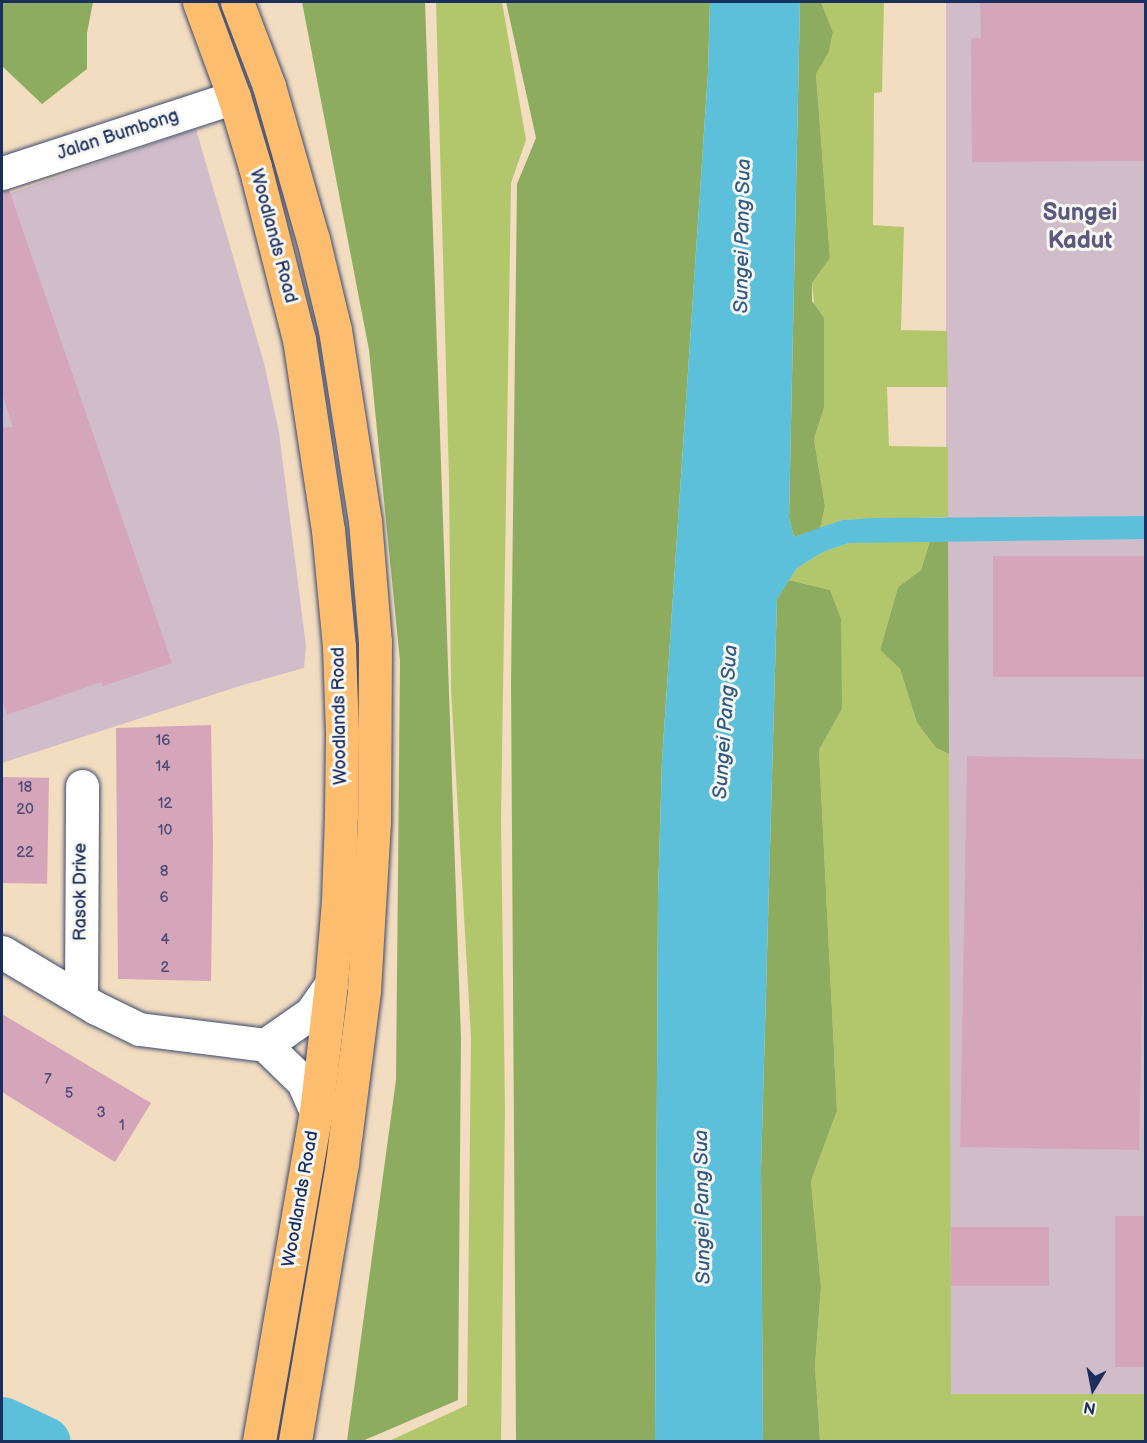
<!DOCTYPE html>
<style>
body{margin:0}
#map{position:relative;width:1147px;height:1443px;overflow:hidden;background:#f3ddc1;font-family:"Balsamiq Sans",sans-serif}
div>[style]{position:absolute}
.industrial>*{inset:0;background:#d1bdca;transform-origin:0 0}
.green>*{inset:0;background:#b2c76b}
.forest>*{inset:0;background:#8dac5f}
.water>*{inset:0;background:#5cc0da}
.river>*{height:51px;margin:-25.5px;padding:0 25.5px;transform-origin:25.5px;border-radius:25.5px;background:#5cc0da}
.building>*{inset:0;background:#d5a5ba;transform-origin:0 0}
.roads{filter:drop-shadow(0 0 2px #3b496d) drop-shadow(0 0 2px #3b496d)}
.minor>*{height:33px;margin:-16.5px;padding:0 16.5px;transform-origin:16.5px;border-radius:16.5px;background:#fff}
.major>*{height:33px;margin:-16.5px;padding:0 16.5px;transform-origin:16.5px;border-radius:16.5px;background:#fcbd6f}
span{translate:-50% -50%;white-space:nowrap;text-align:center;line-height:1.15;-webkit-text-stroke:6px #f6f6f2;paint-order:stroke}
.number-label{font-size:15px;color:#4a4c75}
.number-label span{-webkit-text-stroke-width:0}
.street-label{font-size:18px;color:#1b2f5e}
.water-label{font-size:20px;color:#2e5a83;font-style:italic}
.district-label{font-size:24px;color:#5c587e;font-weight:700}
.frame{position:absolute;inset:0;border:3px solid #1b2f5e;pointer-events:none}
.north{position:absolute;left:1063px;top:1359px;width:60px;height:60px;-webkit-text-stroke:4px #f6f6f2;paint-order:stroke;rotate:190deg;font-size:16px;font-weight:700;line-height:24px;text-align:center;color:#1b2f5e}
.north::after{content:'';display:block;margin:auto;width:21px;height:27px;background:#1b2f5e;clip-path:polygon(50% 0,100% 100%,50% 72%,0 100%)}
</style>
<div id="map">
<div class="industrial">
<div style="left:946px;top:2px;width:199px;height:1439px"></div>
<div style="clip-path:polygon(196px 129px,264px 363px,279px 432px,306px 646px,304px 668px,243px 685px,2px 763px,2px 196px)"></div>
</div>
<div class="green">
<div style="clip-path:polygon(436px 2px,502px 2px,526px 140px,511px 183px,501px 820px,505px 1108px,501px 1442px,389px 1441px,467px 1405px,471px 1038px,451px 689px,449px 478px)"></div>
<div style="clip-path:polygon(821px 2px,884px 2px,882px 92px,874px 93px,873px 225px,904px 227px,901px 330px,947px 331px,948px 387px,887px 387px,889px 446px,948px 447px,948px 517px,842px 520px,820px 529px,825px 506px,814px 439px,824px 408px,812px 283px,830px 258px,816px 74px,829px 52px,833px 32px)"></div>
<div style="clip-path:polygon(875px 541px,930px 541px,921px 570px,898px 587px,880px 650px,900px 669px,917px 723px,936px 748px,949px 754px,951px 1394px,1145px 1394px,1145px 1441px,820px 1441px,815px 1366px,821px 1287px,811px 1181px,837px 1111px,819px 750px,842px 709px,830px 590px,789px 580px,797px 568px,823px 552px,849px 543px)"></div>
</div>
<div class="forest">
<div style="clip-path:polygon(2px 2px,93px 2px,87px 33px,87px 69px,42px 104px,2px 66px)"></div>
<div style="clip-path:polygon(302px 2px,425px 2px,461px 1039px,458px 1400px,360px 1442px,347px 1441px,396px 1080px,400px 661px,369px 350px)"></div>
<div style="clip-path:polygon(506px 2px,710px 2px,708px 72px,662px 761px,658px 896px,655px 1441px,516px 1441px,511px 683px,517px 184px,536px 138px)"></div>
<div style="clip-path:polygon(800px 2px,821px 2px,833px 32px,829px 52px,816px 74px,830px 258px,812px 283px,812px 301px,824px 318px,824px 408px,814px 439px,825px 506px,820px 529px,794px 537px,789px 518px)"></div>
<div style="clip-path:polygon(930px 541px,948px 541px,949px 754px,936px 748px,917px 723px,900px 669px,880px 650px,898px 587px,921px 570px)"></div>
<div style="clip-path:polygon(789px 580px,830px 590px,841px 619px,842px 709px,819px 750px,837px 1111px,811px 1181px,821px 1287px,815px 1366px,820px 1441px,763px 1442px,761px 1169px,777px 599px)"></div>
</div>
<div class="water">
<div style="clip-path:polygon(710px 2px,800px 2px,789px 518px,794px 537px,842px 520px,874px 518px,1145px 516px,1146px 539px,849px 543px,823px 552px,797px 568px,777px 599px,761px 1169px,763px 1441px,655px 1442px,658px 896px,662px 761px,708px 72px)"></div>
</div>
<div class="river">
<div style="left:2px;top:1422px;width:47px;rotate:24.9deg"></div>
</div>
<div class="building">
<div style="clip-path:polygon(980px 2px,1146px 2px,1146px 161px,972px 162px,971px 38px,981px 38px)"></div>
<div style="clip-path:polygon(9px 190px,172px 663px,103px 686px,101px 682px,7px 715px,2px 700px,2px 428px,13px 427px,2px 393px,2px 191px)"></div>
<div style="left:1146px;top:556px;width:121px;height:153px;rotate:90deg"></div>
<div style="clip-path:polygon(211px 725px,213px 844px,211px 981px,118px 979px,116px 728px)"></div>
<div style="left:967px;top:756px;width:179px;height:391px;rotate:1deg"></div>
<div style="left:2px;top:777px;width:47px;height:106px;rotate:1deg"></div>
<div style="clip-path:polygon(2px 1014px,151px 1103px,115px 1162px,2px 1092px)"></div>
<div style="left:1115px;top:1216px;width:31px;height:151px"></div>
<div style="left:951px;top:1227px;width:98px;height:59px"></div>
</div>
<div class="roads">
<div class="minor">
<div style="left:2px;top:173px;width:244px;rotate:-18.1deg"></div>
<div style="left:2px;top:952px;width:109px;rotate:30.8deg"></div>
<div style="left:96px;top:1008px;width:48px;rotate:26deg"></div>
<div style="left:139px;top:1029px;width:127px;rotate:7.2deg"></div>
<div style="left:81px;top:997px;width:211px;rotate:-89.7deg"></div>
<div style="left:265px;top:1045px;width:56px;rotate:-34.8deg"></div>
<div style="left:311px;top:1013px;width:35px;rotate:-55deg"></div>
<div style="left:265px;top:1045px;width:53px;rotate:44.2deg"></div>
<div style="left:303px;top:1082px;width:32px;rotate:66deg"></div>
</div>
<div class="major">
<div style="left:199px;top:2px;width:101px;rotate:69.8deg"></div>
<div style="left:234px;top:97px;width:73px;rotate:73.3deg"></div>
<div style="left:255px;top:167px;width:178px;rotate:75.7deg"></div>
<div style="left:299px;top:339px;width:193px;rotate:81.4deg"></div>
<div style="left:328px;top:530px;width:118px;rotate:84.6deg"></div>
<div style="left:339px;top:647px;width:86px;rotate:88deg"></div>
<div style="left:342px;top:733px;width:82px;rotate:90.7deg"></div>
<div style="left:341px;top:815px;width:86px;rotate:92deg"></div>
<div style="left:338px;top:901px;width:83px;rotate:94.8deg"></div>
<div style="left:331px;top:984px;width:128px;rotate:96.7deg"></div>
<div style="left:316px;top:1111px;width:336px;rotate:99.8deg"></div>
<div style="left:237px;top:2px;width:90px;rotate:69.1deg"></div>
<div style="left:269px;top:86px;width:159px;rotate:74deg"></div>
<div style="left:313px;top:239px;width:94px;rotate:76.4deg"></div>
<div style="left:335px;top:330px;width:193px;rotate:81.1deg"></div>
<div style="left:365px;top:521px;width:121px;rotate:85.3deg"></div>
<div style="left:375px;top:642px;width:180px;rotate:90.3deg"></div>
<div style="left:374px;top:822px;width:169px;rotate:93.4deg"></div>
<div style="left:364px;top:991px;width:173px;rotate:97.3deg"></div>
<div style="left:342px;top:1163px;width:283px;rotate:99.6deg"></div>
</div>
</div>
<div class="number-label">
<span style="left:163px;top:741px">16</span>
<span style="left:163px;top:767px">14</span>
<span style="left:25px;top:788px">18</span>
<span style="left:165px;top:804px">12</span>
<span style="left:25px;top:810px">20</span>
<span style="left:165px;top:831px">10</span>
<span style="left:25px;top:853px">22</span>
<span style="left:164px;top:872px">8</span>
<span style="left:164px;top:898px">6</span>
<span style="left:165px;top:940px">4</span>
<span style="left:165px;top:968px">2</span>
<span style="left:48px;top:1080px">7</span>
<span style="left:69px;top:1094px">5</span>
<span style="left:101px;top:1113px">3</span>
<span style="left:122px;top:1126px">1</span>
</div>
<div class="street-label">
<span style="left:118px;top:135px;rotate:-18deg">Jalan Bumbong</span>
<span style="left:273px;top:236px;rotate:75deg">Woodlands Road</span>
<span style="left:340px;top:716px;rotate:-91deg">Woodlands Road</span>
<span style="left:81px;top:892px;rotate:-90deg">Rasok Drive</span>
<span style="left:301px;top:1199px;rotate:-80deg">Woodlands Road</span>
</div>
<div class="water-label">
<span style="left:743px;top:236px;rotate:-89deg">Sungei Pang Sua</span>
<span style="left:726px;top:722px;rotate:-86deg">Sungei Pang Sua</span>
<span style="left:703px;top:1207px;rotate:-91deg">Sungei Pang Sua</span>
</div>
<div class="district-label">
<span style="left:1080px;top:227px">Sungei<br>Kadut</span>
</div>
<div class="frame"></div>
<div class="north">N</div>
</div>
